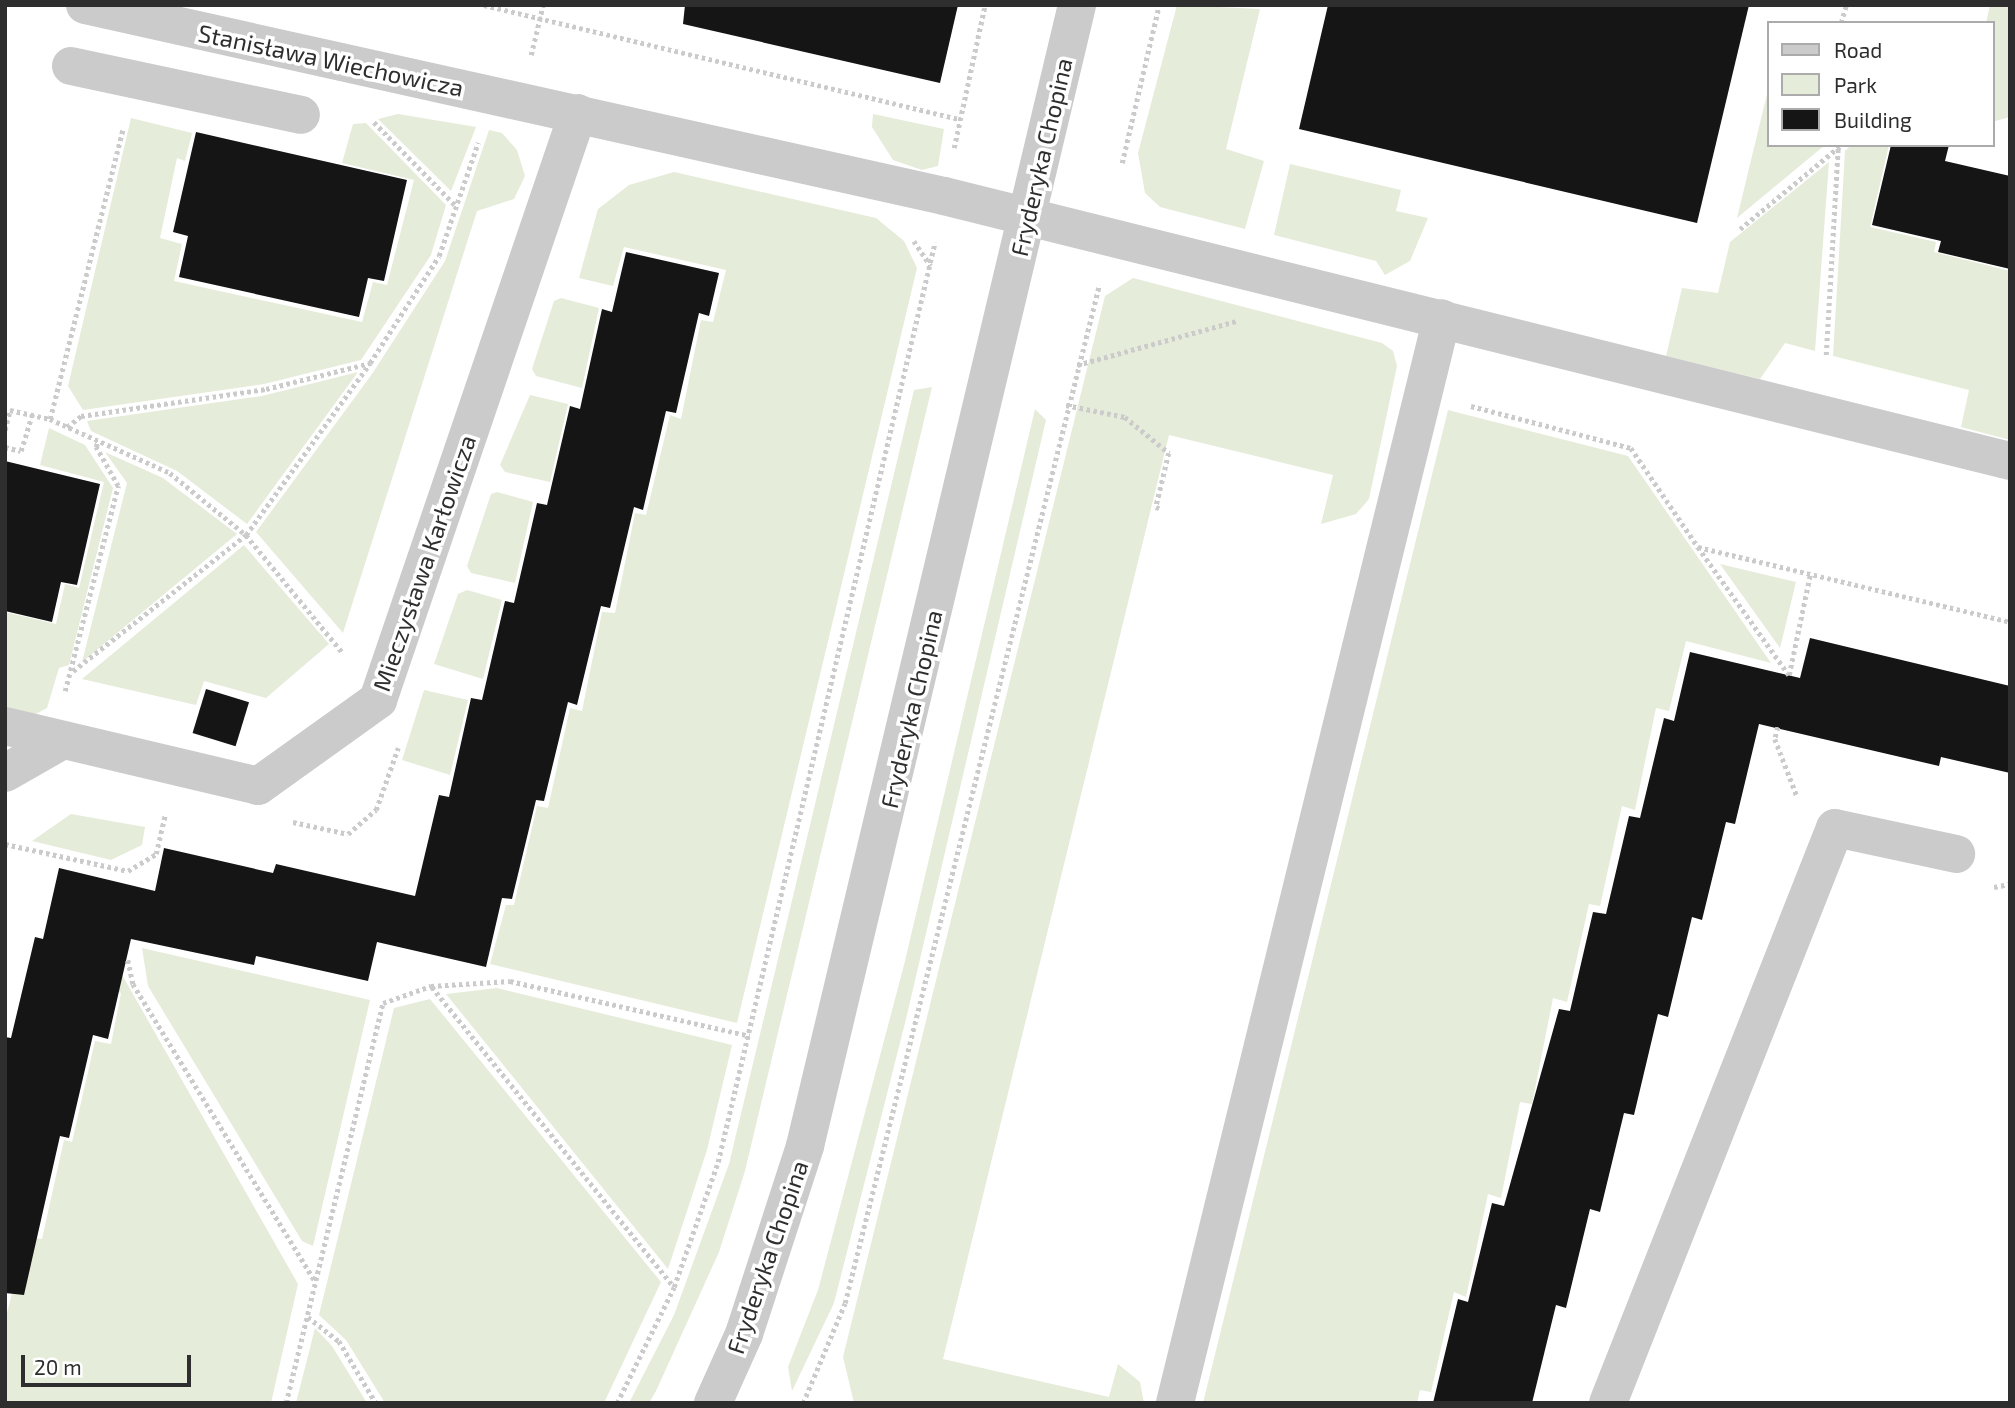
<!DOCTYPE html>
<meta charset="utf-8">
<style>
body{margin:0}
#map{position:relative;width:2015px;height:1408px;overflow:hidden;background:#fff;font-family:"Exo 2",sans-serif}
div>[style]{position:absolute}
.green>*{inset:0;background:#e5ecda}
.building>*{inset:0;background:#151515;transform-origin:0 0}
.path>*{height:4.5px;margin-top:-2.25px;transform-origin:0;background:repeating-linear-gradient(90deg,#cbcbcb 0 3.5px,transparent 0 7px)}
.minor>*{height:38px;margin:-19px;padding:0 19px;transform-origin:19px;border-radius:19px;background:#cbcbcb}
span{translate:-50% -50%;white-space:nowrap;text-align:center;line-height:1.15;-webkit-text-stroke:7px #fff;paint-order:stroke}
.street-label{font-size:24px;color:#2e2e2e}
.frame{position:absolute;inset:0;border:7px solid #2e2e2e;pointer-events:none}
.legend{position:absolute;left:1767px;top:21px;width:228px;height:126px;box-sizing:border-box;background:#fff;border:2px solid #ababab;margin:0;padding:9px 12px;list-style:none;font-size:21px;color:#2e2e2e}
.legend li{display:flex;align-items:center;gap:14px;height:35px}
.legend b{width:35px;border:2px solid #ababab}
.scale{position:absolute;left:21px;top:1355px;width:170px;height:32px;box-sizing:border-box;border:4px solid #2e2e2e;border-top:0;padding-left:9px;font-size:21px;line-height:24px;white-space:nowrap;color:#2e2e2e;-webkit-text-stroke:5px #fff;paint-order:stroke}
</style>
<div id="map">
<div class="green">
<div style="clip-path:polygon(1177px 5px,1260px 9px,1226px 149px,1264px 161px,1245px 229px,1160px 207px,1145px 193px,1138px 153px)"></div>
<div style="clip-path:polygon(1990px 5px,2010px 5px,2010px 117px,1992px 122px,1992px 23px,1986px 23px)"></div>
<div style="clip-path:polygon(1768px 90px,1768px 145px,1825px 145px,1737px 218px)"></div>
<div style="clip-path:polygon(398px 114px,476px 127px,451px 191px,378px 119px)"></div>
<div style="clip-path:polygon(873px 114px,944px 129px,938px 166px,922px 170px,893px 160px,872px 127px)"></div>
<div style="clip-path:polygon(131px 118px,192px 133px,185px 161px,177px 158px,160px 238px,182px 244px,174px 281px,362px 322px,373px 282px,387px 285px,414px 180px,342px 163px,353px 124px,366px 123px,446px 205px,431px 255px,361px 360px,264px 384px,83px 410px,68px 386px)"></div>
<div style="clip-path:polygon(489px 130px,502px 133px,517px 150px,525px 176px,514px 199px,477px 211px,343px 633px,256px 532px,372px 374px,445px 261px)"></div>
<div style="clip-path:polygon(1851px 145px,1889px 145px,1870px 227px,1936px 242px,1934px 252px,2010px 271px,2010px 440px,1961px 427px,1969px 390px,1833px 356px,1845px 151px)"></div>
<div style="clip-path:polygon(1829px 162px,1815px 351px,1785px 343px,1760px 379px,1666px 356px,1682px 288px,1718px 293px,1730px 242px)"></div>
<div style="clip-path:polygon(1290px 164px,1401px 190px,1396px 211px,1428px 218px,1410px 261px,1385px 275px,1376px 261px,1274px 235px)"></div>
<div style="clip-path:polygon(674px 172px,876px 218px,904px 241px,917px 268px,737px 1023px,490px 964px,506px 905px,514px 905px,537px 806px,548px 808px,570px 708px,582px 711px,602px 612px,615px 613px,635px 513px,646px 515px,670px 415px,681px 419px,701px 320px,713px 322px,726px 270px,624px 247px,613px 286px,579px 278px,598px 209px,629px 185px)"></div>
<div style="clip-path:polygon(1133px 278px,1382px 343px,1393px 351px,1397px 366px,1369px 499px,1356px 514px,1321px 524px,1333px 475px,1169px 435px,943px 1359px,1109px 1397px,1118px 1364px,1140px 1382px,1144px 1403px,854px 1403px,843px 1357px,1105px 296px)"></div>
<div style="clip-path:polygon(561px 298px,599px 308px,582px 388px,536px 376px,532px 369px,554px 301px)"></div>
<div style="clip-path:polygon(358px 372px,247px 524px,177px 471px,91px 431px,87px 421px,262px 396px)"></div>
<div style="clip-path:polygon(932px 387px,745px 1171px,719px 1252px,656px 1391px,649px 1403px,629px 1403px,674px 1315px,729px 1164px,914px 390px)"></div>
<div style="clip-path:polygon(530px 395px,568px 404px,550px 482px,505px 472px,500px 465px)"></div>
<div style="clip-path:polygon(1035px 409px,1046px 420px,906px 1019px,834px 1303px,792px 1391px,788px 1367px,818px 1290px,904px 965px)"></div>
<div style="clip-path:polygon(1448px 410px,1628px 456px,1771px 663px,1686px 641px,1669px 711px,1656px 708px,1635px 810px,1622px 806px,1600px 906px,1589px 904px,1567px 1002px,1553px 998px,1532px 1104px,1520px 1102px,1501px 1198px,1488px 1194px,1466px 1297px,1454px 1292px,1431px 1392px,1420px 1390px,1417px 1403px,1203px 1403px)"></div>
<div style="clip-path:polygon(49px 428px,85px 445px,113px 488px,69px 665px,59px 668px,47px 708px,32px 716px,5px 709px,5px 612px,56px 624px,65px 584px,79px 588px,104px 482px,40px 465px)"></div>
<div style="clip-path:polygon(105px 452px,163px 478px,237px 534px,82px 662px,127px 483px)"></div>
<div style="clip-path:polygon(497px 492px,533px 502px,515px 583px,471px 573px,467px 566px,491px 494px)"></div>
<div style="clip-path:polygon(244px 545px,329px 644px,266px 698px,204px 681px,196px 705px,82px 679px)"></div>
<div style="clip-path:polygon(1720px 564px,1796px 582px,1780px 648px)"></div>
<div style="clip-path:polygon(467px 590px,502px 600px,483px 679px,434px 664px,458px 594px)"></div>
<div style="clip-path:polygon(424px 690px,468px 700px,450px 775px,402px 760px)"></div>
<div style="clip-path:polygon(71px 814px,145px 827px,142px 845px,111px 860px,32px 841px)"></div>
<div style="clip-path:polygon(142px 948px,370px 1000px,313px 1246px,302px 1241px,148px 986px)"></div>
<div style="clip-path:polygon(117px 966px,298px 1284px,271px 1403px,5px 1403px,5px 1321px,26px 1237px,42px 1239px,64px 1140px,72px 1142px,95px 1041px,111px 1044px,121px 993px,113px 989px)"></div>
<div style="clip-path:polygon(497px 988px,732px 1045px,707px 1150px,668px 1269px,446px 994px)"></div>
<div style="clip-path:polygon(430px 999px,661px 1282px,604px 1403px,385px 1403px,346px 1340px,319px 1315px,394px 1008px)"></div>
<div style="clip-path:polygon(315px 1328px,332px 1346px,367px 1403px,296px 1403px)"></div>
</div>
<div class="building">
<div style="clip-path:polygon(685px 5px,958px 5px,940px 83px,683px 24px)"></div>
<div style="clip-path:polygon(1328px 5px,1749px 5px,1697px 223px,1299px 129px)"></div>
<div style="clip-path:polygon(196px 132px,407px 180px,384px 281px,368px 278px,359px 317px,179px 277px,188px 236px,173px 232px)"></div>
<div style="clip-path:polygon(1891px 145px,1949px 145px,1945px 161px,2010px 176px,2010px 269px,1938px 252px,1941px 241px,1872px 225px)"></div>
<div style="clip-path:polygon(626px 252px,719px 273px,709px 316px,699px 313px,676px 413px,666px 411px,643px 510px,634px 507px,610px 608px,601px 606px,577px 705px,568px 702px,544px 801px,536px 800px,512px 899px,502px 898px,486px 967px,377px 942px,368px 981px,256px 956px,254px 965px,131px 939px,108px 1039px,93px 1035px,69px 1138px,60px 1136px,24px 1295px,5px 1293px,5px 1037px,11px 1038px,35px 937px,43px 939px,59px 868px,155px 891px,164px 848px,273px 873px,276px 864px,415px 896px,439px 795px,449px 797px,471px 698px,482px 700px,505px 601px,514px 603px,537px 503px,547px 505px,570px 406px,580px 409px,602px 309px,612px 312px)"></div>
<div style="clip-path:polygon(5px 461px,100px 484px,77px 585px,61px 582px,52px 622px,5px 611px)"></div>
<div style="clip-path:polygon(1810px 638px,2010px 686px,2010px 773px,1941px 757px,1939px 766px,1759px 724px,1735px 824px,1726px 822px,1702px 920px,1692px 917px,1668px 1017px,1658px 1014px,1634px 1115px,1624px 1113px,1600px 1212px,1590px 1209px,1566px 1308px,1556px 1305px,1532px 1403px,1433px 1403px,1458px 1299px,1468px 1302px,1492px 1203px,1504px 1206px,1559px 1009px,1570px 1011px,1593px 912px,1606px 914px,1629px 816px,1640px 818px,1664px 718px,1674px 721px,1690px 652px,1800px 678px)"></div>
<div style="left:206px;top:689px;width:45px;height:46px;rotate:17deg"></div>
</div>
<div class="path">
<div style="left:484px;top:5px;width:489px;rotate:13.5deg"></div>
<div style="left:1841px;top:23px;width:19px;rotate:-74deg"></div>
<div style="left:531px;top:55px;width:51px;rotate:-76.5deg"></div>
<div style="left:374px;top:122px;width:119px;rotate:45.7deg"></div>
<div style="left:954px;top:148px;width:146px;rotate:-77.8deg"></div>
<div style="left:1122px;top:163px;width:162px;rotate:-76.8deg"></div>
<div style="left:1740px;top:229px;width:131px;rotate:-39.7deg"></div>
<div style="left:914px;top:241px;width:30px;rotate:56deg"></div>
<div style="left:5px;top:328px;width:1px"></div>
<div style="left:1826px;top:355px;width:210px;rotate:-86.7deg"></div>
<div style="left:1077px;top:365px;width:166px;rotate:-15.4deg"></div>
<div style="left:1066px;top:405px;width:60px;rotate:11.5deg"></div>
<div style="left:1125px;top:417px;width:57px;rotate:39.3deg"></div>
<div style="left:1169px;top:453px;width:56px;rotate:103.5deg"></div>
<div style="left:1156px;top:507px;width:5px;rotate:22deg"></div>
<div style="left:1471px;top:406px;width:165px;rotate:14.7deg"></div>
<div style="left:1631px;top:448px;width:120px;rotate:55.9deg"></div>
<div style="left:1698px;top:547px;width:321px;rotate:13.5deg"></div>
<div style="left:50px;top:419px;width:300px;rotate:-75.9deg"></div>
<div style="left:67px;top:427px;width:18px;rotate:-38deg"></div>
<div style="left:81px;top:416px;width:187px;rotate:-8.3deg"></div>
<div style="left:266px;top:389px;width:107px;rotate:-14deg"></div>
<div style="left:370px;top:363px;width:127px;rotate:-57.2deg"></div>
<div style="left:439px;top:256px;width:120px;rotate:-71deg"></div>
<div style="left:5px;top:430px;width:21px;rotate:-76deg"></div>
<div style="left:10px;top:410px;width:41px;rotate:12.7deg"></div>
<div style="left:50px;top:419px;width:132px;rotate:24.2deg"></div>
<div style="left:170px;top:473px;width:98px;rotate:39.2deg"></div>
<div style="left:246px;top:535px;width:153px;rotate:50.6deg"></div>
<div style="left:5px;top:447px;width:16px;rotate:14deg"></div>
<div style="left:21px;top:451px;width:39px;rotate:-73deg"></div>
<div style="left:1698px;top:547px;width:157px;rotate:54.6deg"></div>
<div style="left:73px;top:671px;width:220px;rotate:-38.2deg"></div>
<div style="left:246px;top:535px;width:212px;rotate:-54.2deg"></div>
<div style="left:1789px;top:675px;width:102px;rotate:-78.1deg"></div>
<div style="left:65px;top:691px;width:212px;rotate:-75.5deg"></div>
<div style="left:118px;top:486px;width:45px;rotate:-119.4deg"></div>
<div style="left:96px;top:447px;width:6px;rotate:-72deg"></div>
<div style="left:1778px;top:727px;width:12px;rotate:104deg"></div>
<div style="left:1775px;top:739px;width:61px;rotate:68.9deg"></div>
<div style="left:293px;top:822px;width:56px;rotate:12.3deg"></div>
<div style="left:348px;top:834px;width:37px;rotate:-41deg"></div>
<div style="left:376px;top:810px;width:66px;rotate:-70.5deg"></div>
<div style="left:5px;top:844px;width:126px;rotate:12.4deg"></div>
<div style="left:128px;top:871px;width:33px;rotate:-31deg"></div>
<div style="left:156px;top:854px;width:40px;rotate:-77deg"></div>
<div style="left:1994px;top:887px;width:16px;rotate:-11deg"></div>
<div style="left:128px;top:960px;width:25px;rotate:78deg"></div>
<div style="left:133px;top:984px;width:348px;rotate:58.5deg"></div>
<div style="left:432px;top:987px;width:385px;rotate:51.1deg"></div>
<div style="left:308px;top:1317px;width:39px;rotate:38deg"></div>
<div style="left:339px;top:1341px;width:72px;rotate:59.2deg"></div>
<div style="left:286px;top:1403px;width:412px;rotate:-76.4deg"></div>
<div style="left:383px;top:1003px;width:51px;rotate:-19.5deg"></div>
<div style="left:431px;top:986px;width:79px;rotate:-3.6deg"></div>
<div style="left:510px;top:981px;width:246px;rotate:12.9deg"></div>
<div style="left:617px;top:1403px;width:129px;rotate:-63.8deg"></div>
<div style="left:674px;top:1287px;width:133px;rotate:-70.6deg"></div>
<div style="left:718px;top:1162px;width:945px;rotate:-76.73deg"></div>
<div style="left:803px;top:1403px;width:108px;rotate:-67.2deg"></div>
<div style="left:845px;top:1303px;width:1048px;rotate:-75.98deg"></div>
</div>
<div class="minor">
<div style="left:85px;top:5px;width:880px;rotate:12.54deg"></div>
<div style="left:944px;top:196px;width:1098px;rotate:13.96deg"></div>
<div style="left:71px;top:66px;width:235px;rotate:12deg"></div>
<div style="left:5px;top:726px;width:260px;rotate:13.3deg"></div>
<div style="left:258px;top:786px;width:148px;rotate:-35.6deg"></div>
<div style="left:378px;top:700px;width:620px;rotate:-71.19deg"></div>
<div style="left:5px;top:773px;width:64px;rotate:-29.7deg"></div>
<div style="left:713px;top:1403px;width:76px;rotate:-65.8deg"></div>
<div style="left:744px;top:1334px;width:198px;rotate:-72deg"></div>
<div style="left:805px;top:1146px;width:1173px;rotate:-76.59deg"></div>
<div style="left:1175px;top:1403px;width:1117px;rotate:-76.18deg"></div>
<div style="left:1608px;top:1403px;width:618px;rotate:-68.46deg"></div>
<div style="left:1835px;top:828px;width:124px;rotate:12.1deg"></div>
</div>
<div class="street-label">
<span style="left:331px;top:60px;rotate:12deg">Stanisława Wiechowicza</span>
<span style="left:1041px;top:157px;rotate:-77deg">Fryderyka Chopina</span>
<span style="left:424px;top:563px;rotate:-71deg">Mieczysława Karłowicza</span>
<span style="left:911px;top:709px;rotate:-77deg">Fryderyka Chopina</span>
<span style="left:767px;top:1257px;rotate:-71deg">Fryderyka Chopina</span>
</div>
<div class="frame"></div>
<ul class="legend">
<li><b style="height:9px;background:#cbcbcb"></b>Road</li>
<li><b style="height:19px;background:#e5ecda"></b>Park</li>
<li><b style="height:19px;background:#151515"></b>Building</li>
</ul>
<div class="scale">20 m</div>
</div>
